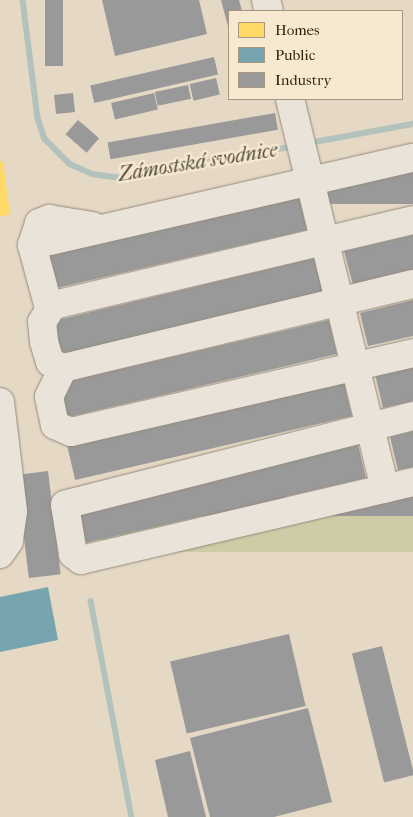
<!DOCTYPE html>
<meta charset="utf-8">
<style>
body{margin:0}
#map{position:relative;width:413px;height:817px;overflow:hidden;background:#e5d8c4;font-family:"IM FELL French Canon",serif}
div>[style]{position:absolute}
.green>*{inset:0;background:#cecba6;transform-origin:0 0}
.homes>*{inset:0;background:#ffd966}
.public>*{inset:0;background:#76a5af}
.industry>*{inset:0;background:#999;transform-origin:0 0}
.stream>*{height:5.5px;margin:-2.75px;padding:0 2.75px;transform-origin:2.75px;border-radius:2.75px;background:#b3c2bc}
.roads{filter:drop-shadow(0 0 1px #948a7c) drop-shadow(0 0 1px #948a7c)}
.minor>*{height:28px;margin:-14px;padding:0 14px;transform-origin:14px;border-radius:14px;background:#e9e3d9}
span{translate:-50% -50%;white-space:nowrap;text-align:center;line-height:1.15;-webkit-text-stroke:5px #f7e8d0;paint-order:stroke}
.water-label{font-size:20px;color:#504c3e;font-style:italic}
.legend{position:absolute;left:228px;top:10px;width:175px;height:90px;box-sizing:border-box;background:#f7e8d0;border:1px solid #a79780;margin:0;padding:6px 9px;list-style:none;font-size:15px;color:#2e1e09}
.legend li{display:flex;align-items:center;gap:10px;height:25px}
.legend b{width:25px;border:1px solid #a79780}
</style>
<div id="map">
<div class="green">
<div style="left:413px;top:516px;width:36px;height:312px;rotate:90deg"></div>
</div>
<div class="homes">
<div style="clip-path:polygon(3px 161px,10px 215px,0 216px,0 162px)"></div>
</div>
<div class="public">
<div style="clip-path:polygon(48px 587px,58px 640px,0 652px,0 597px)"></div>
</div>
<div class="industry">
<div style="left:45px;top:0;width:18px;height:66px"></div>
<div style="clip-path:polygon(102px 0,199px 0,207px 34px,115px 56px)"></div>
<div style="clip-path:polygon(221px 0,239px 0,242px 11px,229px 11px,229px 30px)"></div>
<div style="left:214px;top:57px;width:18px;height:127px;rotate:77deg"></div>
<div style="left:216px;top:78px;width:17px;height:27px;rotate:77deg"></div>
<div style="left:188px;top:85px;width:14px;height:34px;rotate:78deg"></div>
<div style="left:73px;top:93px;width:19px;height:19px;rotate:84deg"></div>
<div style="left:154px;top:93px;width:17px;height:44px;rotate:77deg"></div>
<div style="left:275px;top:113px;width:17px;height:170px;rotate:80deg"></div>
<div style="left:78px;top:120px;width:28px;height:19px;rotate:41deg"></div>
<div style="left:413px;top:169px;width:35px;height:85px;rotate:90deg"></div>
<div style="left:299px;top:196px;width:35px;height:268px;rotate:77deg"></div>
<div style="clip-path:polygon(413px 235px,413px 270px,353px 285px,344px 251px)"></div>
<div style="clip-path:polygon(314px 258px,323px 292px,54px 356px,50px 339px,58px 336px,54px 321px)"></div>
<div style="clip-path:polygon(413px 300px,413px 336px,368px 346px,360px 313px)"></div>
<div style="clip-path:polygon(329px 320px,337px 354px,60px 419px,56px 402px,64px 400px,61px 383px)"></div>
<div style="clip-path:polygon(413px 366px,413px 401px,383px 408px,375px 374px)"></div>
<div style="left:344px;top:382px;width:35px;height:284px;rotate:77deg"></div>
<div style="clip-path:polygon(413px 431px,413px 467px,398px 470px,390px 437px)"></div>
<div style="left:358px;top:444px;width:35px;height:294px;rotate:77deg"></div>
<div style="left:48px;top:471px;width:104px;height:32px;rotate:83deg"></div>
<div style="left:413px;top:497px;width:19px;height:343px;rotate:90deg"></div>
<div style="left:289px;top:634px;width:74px;height:122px;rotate:77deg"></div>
<div style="left:382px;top:646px;width:133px;height:31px;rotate:76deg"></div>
<div style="clip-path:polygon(308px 708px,332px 802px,274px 817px,210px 817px,190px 738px)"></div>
<div style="clip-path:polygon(190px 751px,206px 817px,168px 817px,155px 760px)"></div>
</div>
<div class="stream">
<div style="left:23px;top:0;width:119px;rotate:82.8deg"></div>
<div style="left:38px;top:118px;width:22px;rotate:72deg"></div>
<div style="left:45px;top:139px;width:35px;rotate:45deg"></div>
<div style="left:70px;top:164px;width:24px;rotate:24deg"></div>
<div style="left:92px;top:174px;width:27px;rotate:8deg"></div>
<div style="left:119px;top:178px;width:179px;rotate:-10.3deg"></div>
<div style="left:309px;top:143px;width:106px;rotate:-10.4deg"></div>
<div style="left:91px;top:601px;width:220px;rotate:79.3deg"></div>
</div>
<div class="roads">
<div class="minor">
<div style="left:266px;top:0;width:11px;rotate:75deg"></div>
<div style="left:290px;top:99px;width:401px;rotate:76.3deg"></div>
<div style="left:413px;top:220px;width:370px;rotate:166.7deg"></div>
<div style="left:53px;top:305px;width:20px;rotate:123deg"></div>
<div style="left:42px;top:322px;width:20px;rotate:84deg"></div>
<div style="left:44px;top:342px;width:21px;rotate:73deg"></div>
<div style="left:50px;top:362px;width:14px;rotate:25deg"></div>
<div style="left:63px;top:368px;width:360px;rotate:-13.5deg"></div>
<div style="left:32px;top:245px;width:391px;rotate:-12.9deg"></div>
<div style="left:49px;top:308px;width:65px;rotate:-105.1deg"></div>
<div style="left:32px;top:245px;width:23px;rotate:-72deg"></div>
<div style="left:39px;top:223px;width:11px;rotate:-22deg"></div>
<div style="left:49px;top:219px;width:44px;rotate:9.2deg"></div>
<div style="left:63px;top:368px;width:32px;rotate:116deg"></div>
<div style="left:49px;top:397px;width:29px;rotate:78deg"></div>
<div style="left:55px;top:425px;width:17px;rotate:24deg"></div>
<div style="left:71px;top:432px;width:351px;rotate:-13deg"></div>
<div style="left:0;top:402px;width:110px;rotate:83.2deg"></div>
<div style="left:13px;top:511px;width:30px;rotate:98deg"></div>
<div style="left:9px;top:541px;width:16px;rotate:125deg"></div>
<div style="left:413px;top:416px;width:359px;rotate:165.7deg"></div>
<div style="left:65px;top:505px;width:50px;rotate:80.7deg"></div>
<div style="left:73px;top:554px;width:10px;rotate:37deg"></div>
<div style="left:81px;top:560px;width:341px;rotate:-13.2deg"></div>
</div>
</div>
<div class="water-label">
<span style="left:198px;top:162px;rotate:-9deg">Zámostská svodnice</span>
</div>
<ul class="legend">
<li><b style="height:14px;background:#ffd966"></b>Homes</li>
<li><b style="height:14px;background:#76a5af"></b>Public</li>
<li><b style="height:14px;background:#999"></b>Industry</li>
</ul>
</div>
